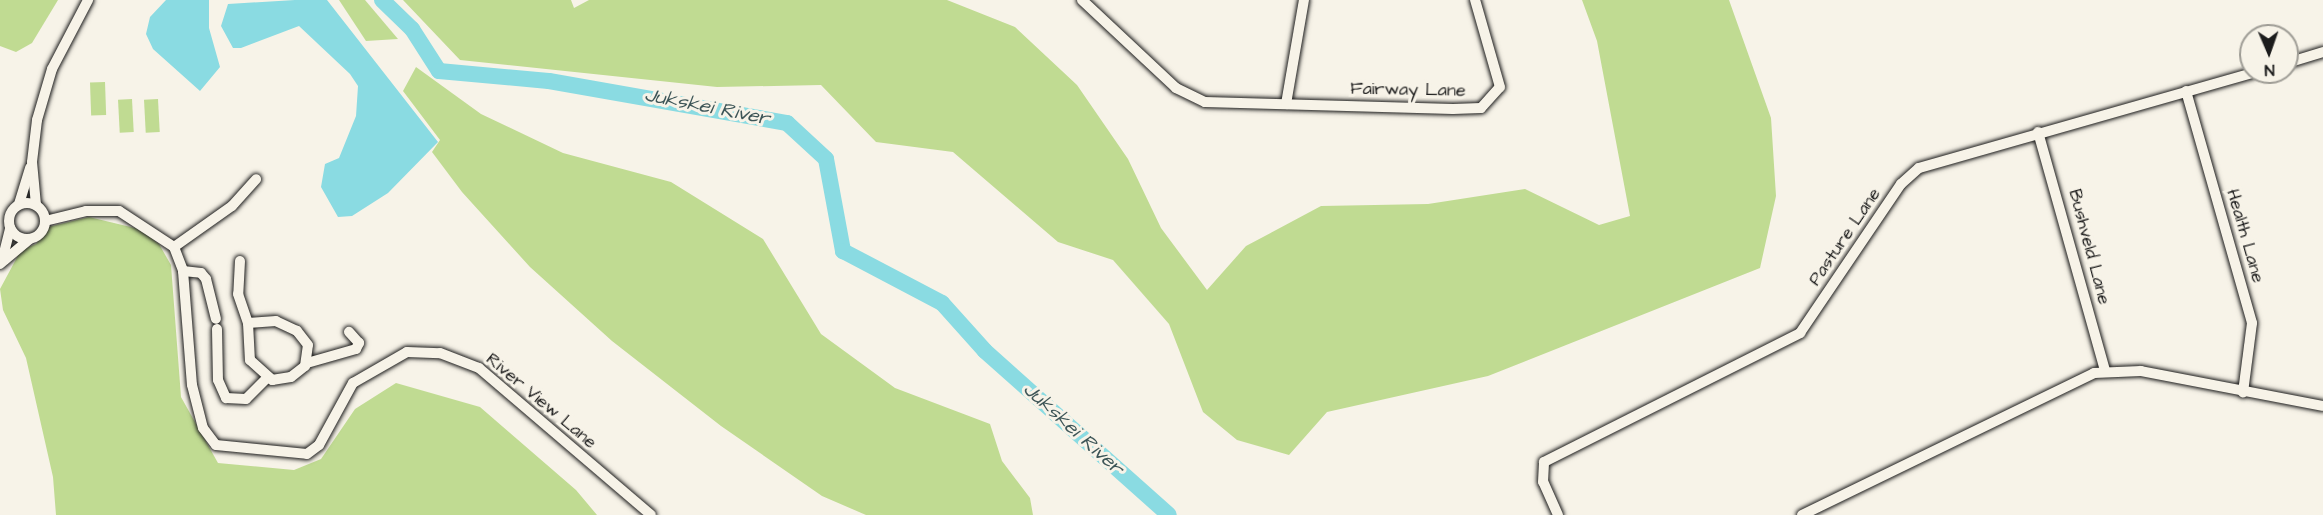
<!DOCTYPE html>
<style>
body{margin:0}
#map{position:relative;width:2323px;height:515px;overflow:hidden;background:#f7f3e8;font-family:"Architects Daughter",sans-serif}
div>[style]{position:absolute}
.green>*{inset:0;background:#c0db92;transform-origin:0 0}
.water>*{inset:0;background:#8adbe2}
.river>*{height:16px;margin:-8px;padding:0 8px;transform-origin:8px;border-radius:8px;background:#8adbe2}
.roads{filter:drop-shadow(0 0 2px #1c1c1c) drop-shadow(0 0 2px #1c1c1c)}
.street>*{height:10px;margin:-5px;padding:0 5px;transform-origin:5px;border-radius:5px;background:#f7f3e8}
.street>.ring{margin:-5px;padding:0;box-sizing:content-box;background:none;border:10px solid #f7f3e8;border-radius:50%}
span{translate:-50% -50%;white-space:nowrap;text-align:center;line-height:1.15;-webkit-text-stroke:6px #f7f3e8;paint-order:stroke}
.street-label{font-size:18px;color:#1c1c1c}
.water-label{font-size:20px;color:#3d5557;font-style:italic}
.north{position:absolute;left:2239px;top:24px;width:60px;height:60px;box-sizing:border-box;background:#f7f3e8;border:2px solid #9f9d96;border-radius:50%;rotate:178deg;font-size:16px;font-weight:700;line-height:24px;text-align:center;color:#1c1c1c}
.north::after{content:'';display:block;margin:auto;width:21px;height:27px;background:#1c1c1c;clip-path:polygon(50% 0,100% 100%,50% 72%,0 100%)}
</style>
<div id="map">
<div class="green">
<div style="clip-path:polygon(0 0,58px 0,32px 43px,16px 52px,0 46px)"></div>
<div style="clip-path:polygon(339px 0,365px 0,398px 39px,366px 41px)"></div>
<div style="clip-path:polygon(403px 0,571px 0,574px 8px,589px 0,947px 0,1015px 27px,1077px 85px,1128px 159px,1161px 228px,1207px 290px,1246px 246px,1321px 206px,1428px 204px,1525px 189px,1599px 225px,1630px 216px,1597px 41px,1582px 0,1729px 0,1771px 118px,1776px 196px,1760px 268px,1488px 376px,1327px 412px,1289px 455px,1237px 440px,1203px 412px,1169px 324px,1113px 260px,1058px 242px,953px 152px,876px 142px,821px 85px,717px 87px,460px 60px)"></div>
<div style="clip-path:polygon(416px 67px,481px 114px,563px 153px,671px 182px,763px 239px,821px 334px,895px 388px,990px 424px,1002px 461px,1030px 498px,1033px 515px,866px 515px,822px 496px,721px 426px,612px 341px,530px 267px,462px 192px,432px 152px,440px 140px,403px 91px)"></div>
<div style="left:105px;top:82px;width:33px;height:15px;rotate:88deg"></div>
<div style="left:132px;top:99px;width:33px;height:14px;rotate:87deg"></div>
<div style="left:158px;top:99px;width:33px;height:14px;rotate:87deg"></div>
<div style="clip-path:polygon(89px 217px,139px 229px,159px 244px,171px 265px,181px 397px,218px 463px,294px 470px,321px 459px,355px 409px,396px 383px,480px 407px,576px 490px,597px 515px,56px 515px,53px 477px,26px 358px,3px 310px,0 289px,21px 250px,36px 244px,48px 227px)"></div>
</div>
<div class="water">
<div style="clip-path:polygon(166px 0,209px 0,209px 28px,220px 67px,200px 91px,153px 49px,146px 34px,150px 17px)"></div>
<div style="clip-path:polygon(295px 0,327px 0,438px 142px,388px 193px,352px 216px,338px 217px,321px 187px,325px 164px,339px 158px,356px 116px,358px 86px,350px 74px,299px 26px,241px 48px,233px 48px,221px 26px,228px 4px)"></div>
</div>
<div class="river">
<div style="left:382px;top:0;width:42px;rotate:44deg"></div>
<div style="left:412px;top:29px;width:50px;rotate:57.3deg"></div>
<div style="left:439px;top:71px;width:110px;rotate:5.2deg"></div>
<div style="left:549px;top:81px;width:242px;rotate:10deg"></div>
<div style="left:787px;top:123px;width:53px;rotate:42.7deg"></div>
<div style="left:826px;top:159px;width:94px;rotate:79.5deg"></div>
<div style="left:843px;top:251px;width:112px;rotate:27.7deg"></div>
<div style="left:942px;top:303px;width:64px;rotate:48.1deg"></div>
<div style="left:985px;top:351px;width:246px;rotate:41.7deg"></div>
</div>
<div class="roads">
<div class="street">
<div style="left:1082px;top:0;width:129px;rotate:43.1deg"></div>
<div style="left:1176px;top:88px;width:32px;rotate:26deg"></div>
<div style="left:1205px;top:102px;width:248px;rotate:1.6deg"></div>
<div style="left:1453px;top:109px;width:28px;rotate:-2deg"></div>
<div style="left:1481px;top:108px;width:28px;rotate:-48deg"></div>
<div style="left:1500px;top:87px;width:91px;rotate:-106deg"></div>
<div style="left:2287px;top:63px;width:38px;rotate:-17deg"></div>
<div style="left:2186px;top:91px;width:241px;rotate:74.1deg"></div>
<div style="left:2252px;top:323px;width:70px;rotate:97.4deg"></div>
<div style="left:1286px;top:104px;width:106px;rotate:-80.2deg"></div>
<div style="left:2038px;top:132px;width:248px;rotate:74.3deg"></div>
<div class="ring" style="left:9px;top:203px;width:26px;height:26px"></div>
<div style="left:19px;top:204px;width:38px;rotate:-73deg"></div>
<div style="left:36px;top:205px;width:43px;rotate:-95.3deg"></div>
<div style="left:32px;top:162px;width:42px;rotate:-83.2deg"></div>
<div style="left:37px;top:120px;width:53px;rotate:-73.6deg"></div>
<div style="left:52px;top:69px;width:78px;rotate:-62.4deg"></div>
<div style="left:45px;top:221px;width:42px;rotate:-13.7deg"></div>
<div style="left:86px;top:211px;width:33px"></div>
<div style="left:119px;top:211px;width:66px;rotate:33.2deg"></div>
<div style="left:174px;top:247px;width:26px;rotate:69deg"></div>
<div style="left:183px;top:271px;width:114px;rotate:85.5deg"></div>
<div style="left:192px;top:385px;width:44px;rotate:75.7deg"></div>
<div style="left:203px;top:428px;width:21px;rotate:53deg"></div>
<div style="left:216px;top:445px;width:91px;rotate:5.6deg"></div>
<div style="left:307px;top:454px;width:15px;rotate:-37deg"></div>
<div style="left:319px;top:445px;width:71px;rotate:-61.3deg"></div>
<div style="left:353px;top:383px;width:62px;rotate:-29.9deg"></div>
<div style="left:407px;top:352px;width:33px;rotate:2deg"></div>
<div style="left:440px;top:353px;width:42px;rotate:21deg"></div>
<div style="left:479px;top:368px;width:226px;rotate:40.5deg"></div>
<div style="left:174px;top:247px;width:71px;rotate:-35.3deg"></div>
<div style="left:232px;top:206px;width:36px;rotate:-48deg"></div>
<div style="left:2px;top:261px;width:34px;rotate:-76deg"></div>
<div style="left:240px;top:261px;width:33px;rotate:93deg"></div>
<div style="left:238px;top:294px;width:31px;rotate:71deg"></div>
<div style="left:248px;top:323px;width:37px;rotate:87deg"></div>
<div style="left:250px;top:360px;width:30px;rotate:42deg"></div>
<div style="left:272px;top:380px;width:19px;rotate:-9deg"></div>
<div style="left:291px;top:377px;width:18px;rotate:-38deg"></div>
<div style="left:305px;top:366px;width:21px;rotate:-82deg"></div>
<div style="left:308px;top:345px;width:18px;rotate:-128deg"></div>
<div style="left:297px;top:331px;width:23px;rotate:-155deg"></div>
<div style="left:276px;top:321px;width:28px;rotate:176deg"></div>
<div style="left:0;top:264px;width:39px;rotate:-40deg"></div>
<div style="left:183px;top:271px;width:18px;rotate:6deg"></div>
<div style="left:201px;top:273px;width:8px;rotate:50deg"></div>
<div style="left:206px;top:279px;width:41px;rotate:76deg"></div>
<div style="left:217px;top:329px;width:51px;rotate:88.9deg"></div>
<div style="left:218px;top:380px;width:20px;rotate:66deg"></div>
<div style="left:226px;top:398px;width:20px;rotate:3deg"></div>
<div style="left:246px;top:399px;width:30px;rotate:-45deg"></div>
<div style="left:307px;top:363px;width:51px;rotate:-15.9deg"></div>
<div style="left:356px;top:349px;width:7px;rotate:-63deg"></div>
<div style="left:359px;top:343px;width:15px;rotate:-132deg"></div>
<div style="left:1558px;top:515px;width:36px;rotate:-114deg"></div>
<div style="left:1543px;top:482px;width:20px;rotate:-87deg"></div>
<div style="left:1544px;top:462px;width:287px;rotate:-26.7deg"></div>
<div style="left:1800px;top:333px;width:180px;rotate:-55.9deg"></div>
<div style="left:1901px;top:184px;width:24px;rotate:-42deg"></div>
<div style="left:1919px;top:168px;width:349px;rotate:-15.9deg"></div>
<div style="left:1802px;top:515px;width:325px;rotate:-25.9deg"></div>
<div style="left:2094px;top:373px;width:47px;rotate:-2.4deg"></div>
<div style="left:2141px;top:371px;width:185px;rotate:10.9deg"></div>
</div>
</div>
<div class="street-label">
<span style="left:1408px;top:90px;rotate:1deg">Fairway Lane</span>
<span style="left:2245px;top:236px;rotate:74deg">Health Lane</span>
<span style="left:1845px;top:237px;rotate:-56deg">Pasture Lane</span>
<span style="left:2089px;top:247px;rotate:75deg">Bushveld Lane</span>
<span style="left:541px;top:401px;rotate:40deg">River View Lane</span>
</div>
<div class="water-label">
<span style="left:707px;top:107px;rotate:11deg">Jukskei River</span>
<span style="left:1073px;top:429px;rotate:42deg">Jukskei River</span>
</div>
<div class="north">N</div>
</div>
